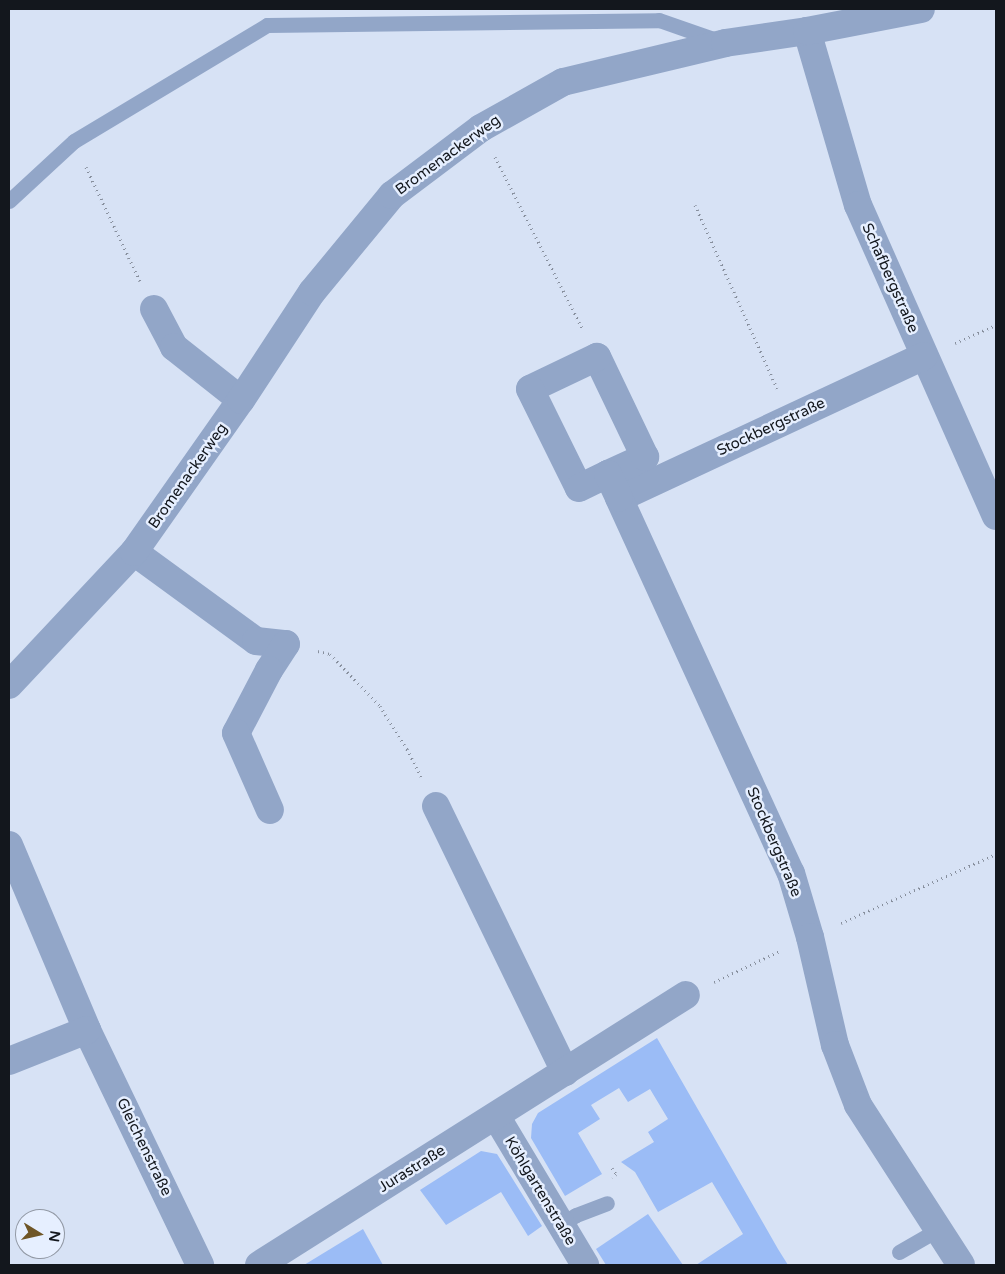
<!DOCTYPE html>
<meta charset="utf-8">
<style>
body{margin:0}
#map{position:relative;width:1005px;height:1274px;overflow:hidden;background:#d7e2f5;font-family:"Varela Round",sans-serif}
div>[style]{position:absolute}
.green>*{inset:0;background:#9bbcf6}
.path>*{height:3px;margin-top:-1.5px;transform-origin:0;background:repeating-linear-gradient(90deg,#878f9d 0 1px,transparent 0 5px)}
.service>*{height:15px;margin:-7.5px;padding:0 7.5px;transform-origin:7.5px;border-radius:7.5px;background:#92a6c8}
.minor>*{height:28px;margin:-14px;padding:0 14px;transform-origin:14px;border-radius:14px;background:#92a6c8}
span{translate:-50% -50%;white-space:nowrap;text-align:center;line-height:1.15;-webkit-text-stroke:5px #e6efff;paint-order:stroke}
.street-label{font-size:15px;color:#13171d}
.frame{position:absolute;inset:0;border:10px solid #13171d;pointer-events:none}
.north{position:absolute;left:15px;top:1209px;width:50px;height:50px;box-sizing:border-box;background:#e6efff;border:1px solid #9299a5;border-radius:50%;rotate:99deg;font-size:14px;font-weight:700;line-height:20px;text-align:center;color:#13171d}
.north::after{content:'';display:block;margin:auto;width:18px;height:22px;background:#6f5627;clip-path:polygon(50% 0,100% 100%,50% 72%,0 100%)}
</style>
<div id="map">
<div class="green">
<div style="clip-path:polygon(657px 1038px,778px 1249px,788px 1265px,696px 1265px,743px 1234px,712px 1182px,658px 1212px,635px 1172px,621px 1162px,654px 1142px,648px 1132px,668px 1119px,650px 1089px,628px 1102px,619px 1088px,591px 1105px,600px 1119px,578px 1133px,602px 1174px,565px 1196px,531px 1138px,532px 1124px,538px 1113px)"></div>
<div style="clip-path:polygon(481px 1151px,497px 1154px,542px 1226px,528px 1236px,501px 1192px,446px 1225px,420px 1190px)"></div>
<div style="clip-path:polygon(648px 1214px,683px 1265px,606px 1265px,596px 1249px)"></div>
<div style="clip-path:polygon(363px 1229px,383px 1265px,304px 1265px)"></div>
</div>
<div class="path">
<div style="left:495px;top:157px;width:192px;rotate:63deg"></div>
<div style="left:86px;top:167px;width:126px;rotate:64.7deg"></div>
<div style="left:695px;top:205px;width:201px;rotate:65.9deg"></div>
<div style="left:955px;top:343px;width:45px;rotate:-23.7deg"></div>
<div style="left:318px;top:651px;width:12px;rotate:14deg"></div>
<div style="left:330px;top:654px;width:72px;rotate:46.1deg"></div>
<div style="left:380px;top:706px;width:51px;rotate:57.9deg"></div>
<div style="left:407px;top:749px;width:31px;rotate:63deg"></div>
<div style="left:841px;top:923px;width:170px;rotate:-24deg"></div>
<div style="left:714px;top:982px;width:73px;rotate:-25.2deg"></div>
<div style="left:612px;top:1168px;width:7px;rotate:56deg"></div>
<div style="left:616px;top:1174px;width:5px;rotate:143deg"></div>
</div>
<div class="service">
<div style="left:9px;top:201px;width:88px;rotate:-42.7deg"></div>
<div style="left:74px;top:141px;width:225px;rotate:-31deg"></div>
<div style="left:267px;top:25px;width:392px;rotate:-0.7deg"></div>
<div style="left:659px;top:20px;width:64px;rotate:19.3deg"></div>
<div style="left:561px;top:1224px;width:17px;rotate:-31deg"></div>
<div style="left:576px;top:1215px;width:33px;rotate:-21deg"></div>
<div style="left:899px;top:1252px;width:46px;rotate:-29.9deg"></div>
</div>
<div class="minor">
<div style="left:807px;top:31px;width:181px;rotate:73.7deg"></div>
<div style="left:858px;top:205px;width:340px;rotate:66.1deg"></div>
<div style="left:154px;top:309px;width:43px;rotate:62.2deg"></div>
<div style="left:174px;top:347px;width:85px;rotate:38.3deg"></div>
<div style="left:924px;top:356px;width:336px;rotate:155deg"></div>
<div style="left:619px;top:498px;width:413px;rotate:65.4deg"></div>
<div style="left:791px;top:873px;width:67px;rotate:73.5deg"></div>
<div style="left:810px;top:937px;width:111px;rotate:77deg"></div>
<div style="left:835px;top:1045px;width:64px;rotate:69deg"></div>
<div style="left:858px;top:1105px;width:190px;rotate:57.2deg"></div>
<div style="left:608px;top:474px;width:41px;rotate:-24.7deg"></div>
<div style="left:645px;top:457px;width:111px;rotate:-115.6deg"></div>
<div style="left:597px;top:357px;width:74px;rotate:154.5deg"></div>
<div style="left:530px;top:389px;width:110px;rotate:63.7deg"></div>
<div style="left:579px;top:488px;width:32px;rotate:-26deg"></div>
<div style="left:608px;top:474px;width:26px;rotate:65deg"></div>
<div style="left:134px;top:552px;width:151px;rotate:36.1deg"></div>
<div style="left:256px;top:641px;width:30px;rotate:6deg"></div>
<div style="left:286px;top:644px;width:31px;rotate:123deg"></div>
<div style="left:269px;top:670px;width:71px;rotate:117.6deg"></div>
<div style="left:236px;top:733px;width:84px;rotate:66.2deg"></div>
<div style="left:9px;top:685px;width:183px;rotate:-46.8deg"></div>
<div style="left:134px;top:552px;width:186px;rotate:-54.9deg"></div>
<div style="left:241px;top:400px;width:129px;rotate:-56.7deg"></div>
<div style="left:312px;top:292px;width:126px;rotate:-50.5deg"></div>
<div style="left:392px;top:195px;width:111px;rotate:-37deg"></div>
<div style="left:481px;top:128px;width:94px;rotate:-29.3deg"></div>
<div style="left:563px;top:82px;width:167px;rotate:-13.5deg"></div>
<div style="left:725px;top:43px;width:83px;rotate:-8.3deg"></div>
<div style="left:807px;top:31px;width:116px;rotate:-10.9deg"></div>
<div style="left:436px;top:806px;width:296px;rotate:64.1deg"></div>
<div style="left:9px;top:845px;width:201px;rotate:67.1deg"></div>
<div style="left:87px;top:1030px;width:261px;rotate:64.3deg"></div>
<div style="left:9px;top:1061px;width:84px;rotate:-21.7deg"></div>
<div style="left:496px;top:1116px;width:174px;rotate:59.1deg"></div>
<div style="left:259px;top:1265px;width:505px;rotate:-32.31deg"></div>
</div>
<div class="street-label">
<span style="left:448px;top:155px;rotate:-36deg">Bromenackerweg</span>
<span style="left:890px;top:278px;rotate:66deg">Schafbergstraße</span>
<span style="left:771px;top:427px;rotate:-25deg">Stockbergstraße</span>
<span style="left:188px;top:476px;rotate:-55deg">Bromenackerweg</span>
<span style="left:774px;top:842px;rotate:67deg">Stockbergstraße</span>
<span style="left:144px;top:1147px;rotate:64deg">Gleichenstraße</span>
<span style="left:412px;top:1169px;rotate:-32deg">Jurastraße</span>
<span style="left:540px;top:1191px;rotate:59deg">Köhlgartenstraße</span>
</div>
<div class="frame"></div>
<div class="north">N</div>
</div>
